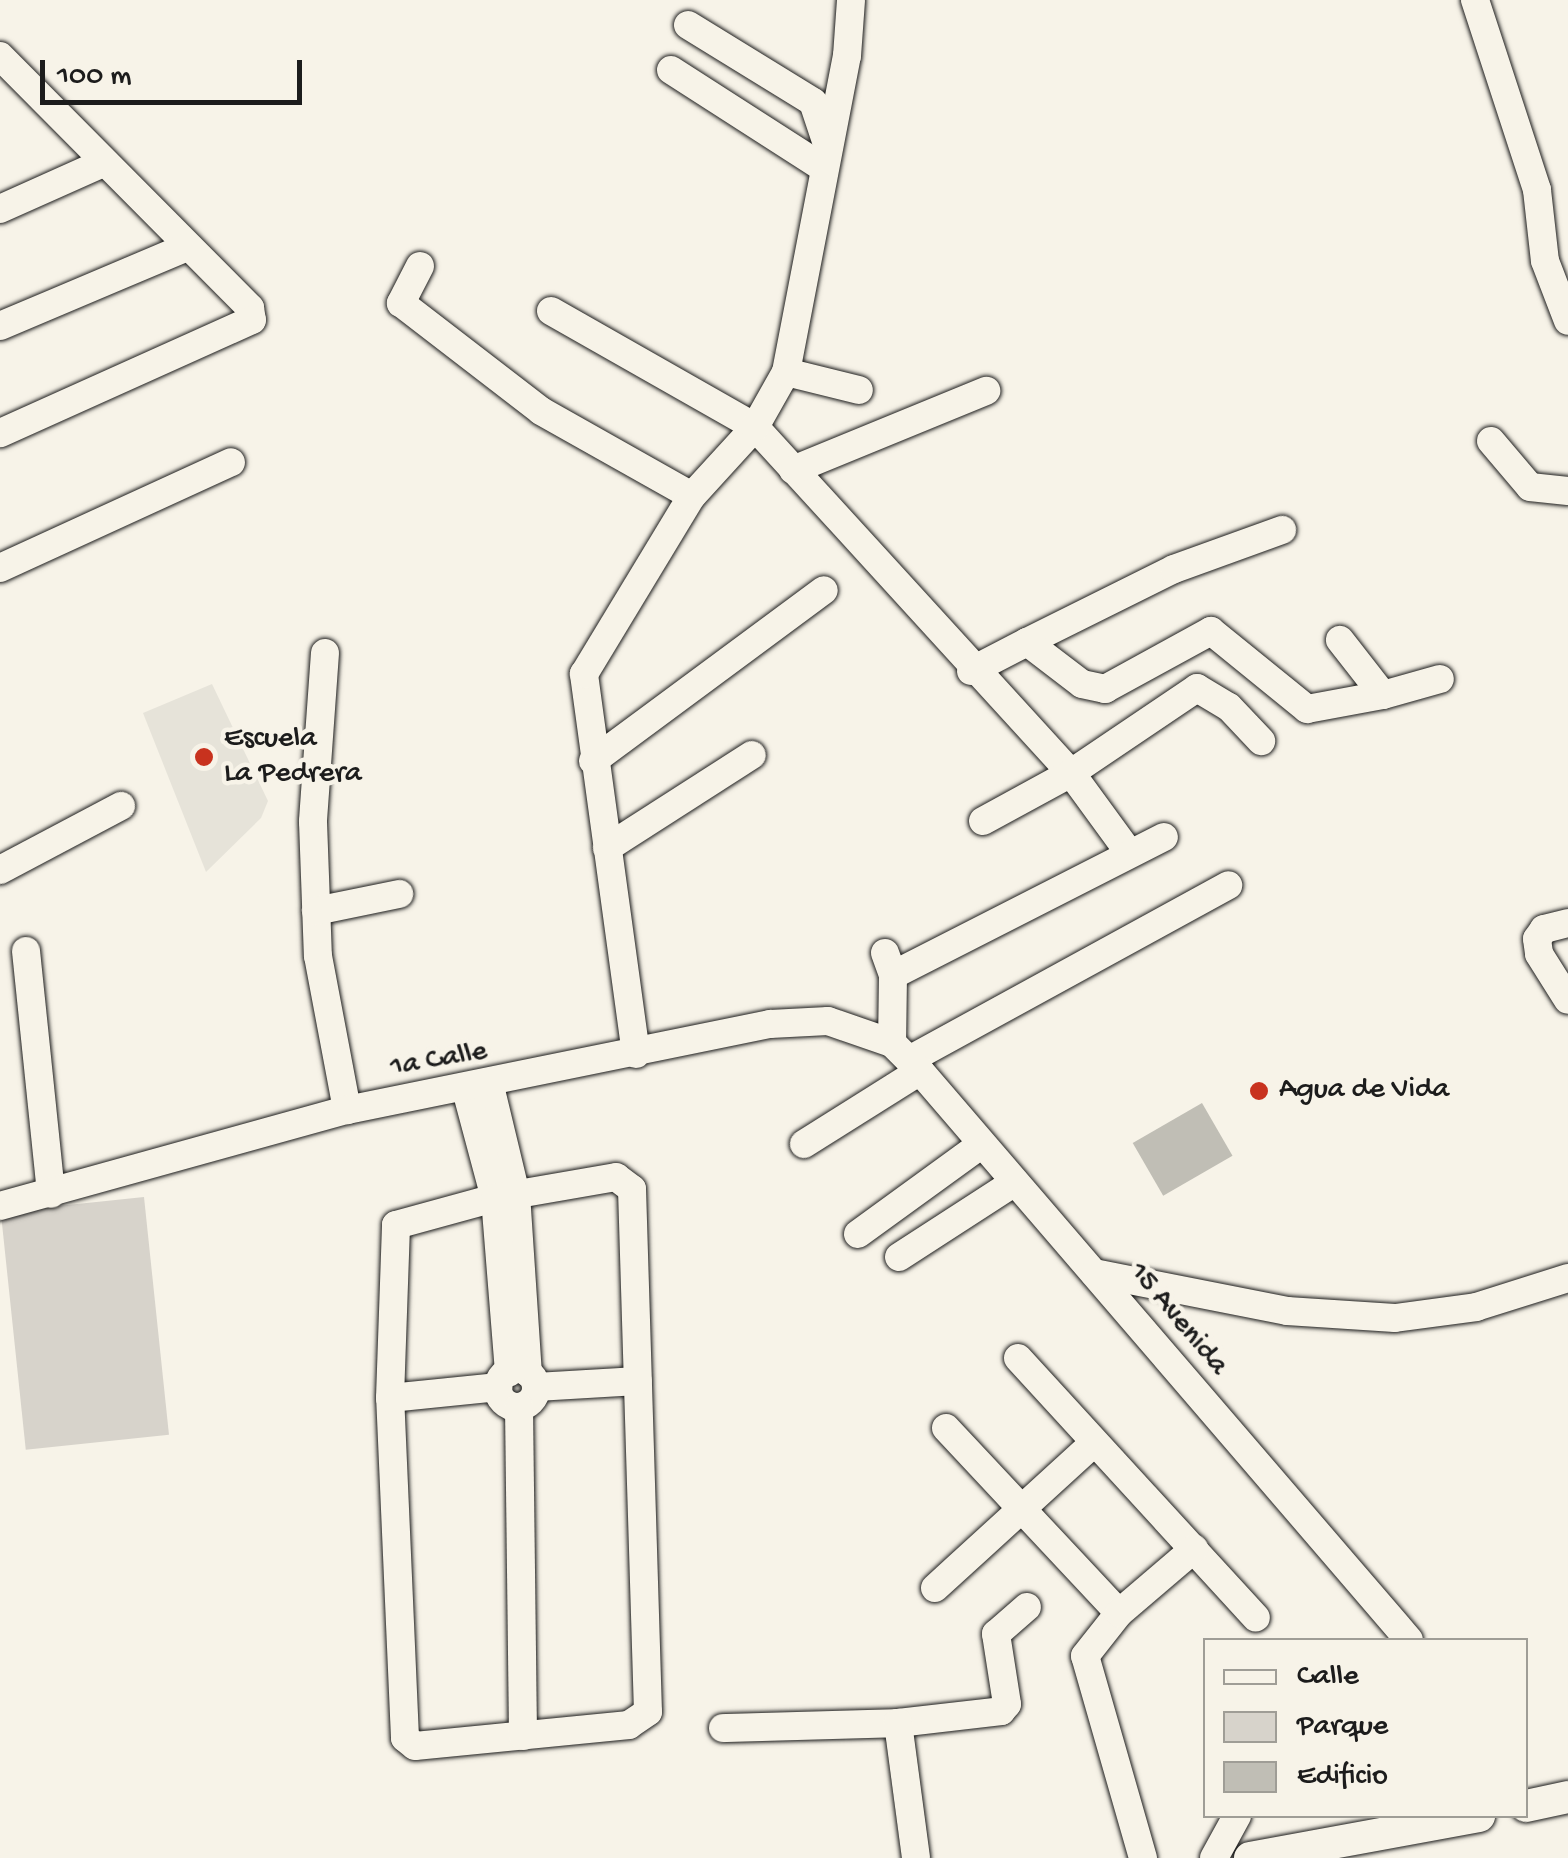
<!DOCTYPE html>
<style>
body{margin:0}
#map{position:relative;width:1568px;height:1858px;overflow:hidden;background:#f7f3e8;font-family:"Gochi Hand",sans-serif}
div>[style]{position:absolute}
.built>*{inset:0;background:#e6e3d9}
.green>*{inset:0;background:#d7d3cb;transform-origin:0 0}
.building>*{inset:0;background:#c0beb5;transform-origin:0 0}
.roads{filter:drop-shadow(0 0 2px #1c1c1c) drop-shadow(0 0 2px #1c1c1c)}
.minor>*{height:28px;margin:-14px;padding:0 14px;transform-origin:14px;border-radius:14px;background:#f7f3e8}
.minor>.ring{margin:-14px;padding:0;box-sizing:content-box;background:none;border:28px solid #f7f3e8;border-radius:50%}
.major>*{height:32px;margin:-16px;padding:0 16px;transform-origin:16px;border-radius:16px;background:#f7f3e8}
.dots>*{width:28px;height:28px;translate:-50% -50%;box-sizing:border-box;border:5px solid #f7f3e8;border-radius:50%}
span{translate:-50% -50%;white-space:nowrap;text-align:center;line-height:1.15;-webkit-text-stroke:9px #f7f3e8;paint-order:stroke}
.poi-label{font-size:30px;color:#1c1c1c}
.left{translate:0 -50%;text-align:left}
.street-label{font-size:30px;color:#1c1c1c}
.legend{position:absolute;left:1203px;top:1638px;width:325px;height:180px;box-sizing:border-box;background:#f7f3e8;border:2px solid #9f9d96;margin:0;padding:12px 18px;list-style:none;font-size:30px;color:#1c1c1c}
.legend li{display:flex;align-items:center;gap:20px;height:50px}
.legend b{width:50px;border:2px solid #9f9d96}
.scale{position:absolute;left:40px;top:60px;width:262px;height:45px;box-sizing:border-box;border:5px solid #1c1c1c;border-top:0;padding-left:12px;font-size:30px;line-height:35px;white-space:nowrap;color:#1c1c1c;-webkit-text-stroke:8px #f7f3e8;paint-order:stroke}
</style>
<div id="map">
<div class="built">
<div style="clip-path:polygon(212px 684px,268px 801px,261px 818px,206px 872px,143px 713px)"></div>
</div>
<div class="green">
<div style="left:144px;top:1197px;width:239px;height:144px;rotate:84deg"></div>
</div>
<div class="building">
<div style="left:1202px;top:1103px;width:61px;height:80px;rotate:60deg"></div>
</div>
<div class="roads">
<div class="minor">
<div style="left:1475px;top:0;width:200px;rotate:71.9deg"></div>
<div style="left:1537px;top:190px;width:71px;rotate:83.6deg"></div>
<div style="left:1545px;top:261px;width:64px;rotate:69deg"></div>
<div style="left:688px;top:25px;width:147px;rotate:31.6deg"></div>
<div style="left:813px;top:102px;width:44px;rotate:71.6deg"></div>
<div style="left:0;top:56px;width:355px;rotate:45.2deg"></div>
<div style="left:250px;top:308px;width:12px;rotate:81deg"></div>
<div style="left:252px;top:320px;width:276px;rotate:155.8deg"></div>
<div style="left:671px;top:70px;width:179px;rotate:32.7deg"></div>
<div style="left:0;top:209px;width:113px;rotate:-24.1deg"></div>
<div style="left:420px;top:266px;width:42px;rotate:117.2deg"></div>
<div style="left:401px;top:303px;width:177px;rotate:37.6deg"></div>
<div style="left:541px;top:411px;width:173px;rotate:29.4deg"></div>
<div style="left:551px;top:311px;width:235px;rotate:29.6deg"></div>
<div style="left:755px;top:427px;width:469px;rotate:47.6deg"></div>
<div style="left:1071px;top:773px;width:100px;rotate:53.9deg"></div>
<div style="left:0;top:326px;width:203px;rotate:-22.9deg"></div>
<div style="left:786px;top:372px;width:75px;rotate:13.9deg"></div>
<div style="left:1491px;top:441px;width:60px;rotate:49.7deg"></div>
<div style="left:1530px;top:487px;width:38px;rotate:6deg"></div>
<div style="left:793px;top:470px;width:209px;rotate:-22.3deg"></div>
<div style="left:0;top:568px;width:254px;rotate:-24.6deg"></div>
<div style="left:1027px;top:642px;width:164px;rotate:-26.4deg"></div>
<div style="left:1174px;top:569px;width:115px;rotate:-19.9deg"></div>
<div style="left:325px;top:653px;width:169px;rotate:94.1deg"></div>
<div style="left:313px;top:822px;width:134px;rotate:87.9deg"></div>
<div style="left:318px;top:956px;width:157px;rotate:79.3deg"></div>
<div style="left:971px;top:671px;width:63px;rotate:-27.4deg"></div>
<div style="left:1027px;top:642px;width:69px;rotate:37.4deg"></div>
<div style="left:1082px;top:684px;width:24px;rotate:12deg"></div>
<div style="left:1105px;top:689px;width:121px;rotate:-28.7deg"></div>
<div style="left:1211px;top:631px;width:124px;rotate:39.1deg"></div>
<div style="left:1307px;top:709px;width:77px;rotate:-10.4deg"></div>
<div style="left:1383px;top:695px;width:70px;rotate:-128deg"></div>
<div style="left:1383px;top:695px;width:59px;rotate:-15.7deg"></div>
<div style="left:593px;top:761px;width:287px;rotate:-36.5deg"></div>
<div style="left:983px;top:821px;width:100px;rotate:-28.6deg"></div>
<div style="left:1071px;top:773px;width:152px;rotate:-34deg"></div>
<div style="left:1197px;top:688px;width:37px;rotate:31deg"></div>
<div style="left:1229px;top:707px;width:47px;rotate:46.7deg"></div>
<div style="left:607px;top:848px;width:172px;rotate:-32.7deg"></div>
<div style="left:0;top:870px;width:137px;rotate:-27.9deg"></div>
<div style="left:316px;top:911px;width:85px;rotate:-11.6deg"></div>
<div style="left:1568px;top:923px;width:25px;rotate:166deg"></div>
<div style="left:1544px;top:929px;width:12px;rotate:125deg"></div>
<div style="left:1537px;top:939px;width:15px;rotate:82deg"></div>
<div style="left:1539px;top:954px;width:54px;rotate:57.8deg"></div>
<div style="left:26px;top:951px;width:244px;rotate:84.1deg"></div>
<div style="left:885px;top:953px;width:23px;rotate:70deg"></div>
<div style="left:893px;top:975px;width:68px;rotate:90.8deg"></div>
<div style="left:893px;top:975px;width:304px;rotate:-27deg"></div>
<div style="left:636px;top:1054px;width:384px;rotate:-97.8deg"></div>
<div style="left:584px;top:674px;width:208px;rotate:-58.8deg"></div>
<div style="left:692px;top:496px;width:93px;rotate:-47.6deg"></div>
<div style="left:755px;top:427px;width:63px;rotate:-60.6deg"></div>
<div style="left:786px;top:372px;width:322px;rotate:-79.1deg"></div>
<div style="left:847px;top:56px;width:56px;rotate:-85.9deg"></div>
<div style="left:909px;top:1060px;width:364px;rotate:-28.7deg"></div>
<div style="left:490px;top:1086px;width:111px;rotate:76.5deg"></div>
<div style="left:516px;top:1194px;width:179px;rotate:86.2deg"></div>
<div style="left:466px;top:1090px;width:112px;rotate:75deg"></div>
<div style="left:495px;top:1198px;width:175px;rotate:85.4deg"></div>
<div style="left:804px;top:1144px;width:137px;rotate:-32.2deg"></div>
<div style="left:616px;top:1177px;width:20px;rotate:37deg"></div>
<div style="left:632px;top:1189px;width:523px;rotate:88.25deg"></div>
<div style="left:648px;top:1712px;width:23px;rotate:146deg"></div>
<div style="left:629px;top:1725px;width:215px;rotate:174.4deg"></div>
<div style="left:415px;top:1746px;width:13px;rotate:-141deg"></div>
<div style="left:405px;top:1738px;width:340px;rotate:-92.5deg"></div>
<div style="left:390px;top:1398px;width:173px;rotate:-88deg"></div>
<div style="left:396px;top:1225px;width:103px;rotate:-15.3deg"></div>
<div style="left:495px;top:1198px;width:123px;rotate:-9.8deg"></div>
<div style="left:0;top:1206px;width:360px;rotate:-15.5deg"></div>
<div style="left:347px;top:1110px;width:432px;rotate:-11.5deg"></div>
<div style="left:770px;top:1024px;width:58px;rotate:-3deg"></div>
<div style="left:828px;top:1021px;width:68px;rotate:19deg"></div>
<div style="left:892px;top:1043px;width:40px;rotate:45deg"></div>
<div style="left:920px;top:1071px;width:750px;rotate:49.32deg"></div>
<div style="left:858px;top:1234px;width:153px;rotate:-36deg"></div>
<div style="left:899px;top:1257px;width:138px;rotate:-32.9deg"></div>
<div style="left:1094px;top:1273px;width:197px;rotate:11.1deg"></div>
<div style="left:1287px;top:1311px;width:108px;rotate:3.7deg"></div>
<div style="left:1395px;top:1318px;width:82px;rotate:-7.7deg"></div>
<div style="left:1476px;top:1307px;width:96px;rotate:-17.5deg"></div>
<div style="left:1018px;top:1358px;width:352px;rotate:47.5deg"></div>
<div class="ring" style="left:498px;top:1369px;width:10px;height:10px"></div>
<div style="left:536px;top:1387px;width:102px;rotate:-3.4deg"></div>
<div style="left:390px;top:1398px;width:109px;rotate:-5.8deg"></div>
<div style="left:519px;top:1407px;width:329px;rotate:89.3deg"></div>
<div style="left:946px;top:1428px;width:253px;rotate:46.9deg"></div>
<div style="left:935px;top:1588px;width:215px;rotate:-42.4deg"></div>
<div style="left:898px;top:1723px;width:104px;rotate:-6.6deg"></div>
<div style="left:1001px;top:1711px;width:9px;rotate:-49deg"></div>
<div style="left:1007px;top:1704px;width:71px;rotate:-98.9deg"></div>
<div style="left:996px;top:1634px;width:41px;rotate:-41.1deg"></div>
<div style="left:723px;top:1728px;width:175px;rotate:-1.6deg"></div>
<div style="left:898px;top:1723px;width:136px;rotate:82.4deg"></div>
<div style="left:1143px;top:1858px;width:210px;rotate:-106deg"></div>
<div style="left:1085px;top:1656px;width:55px;rotate:-51.7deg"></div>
<div style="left:1119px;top:1613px;width:99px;rotate:-40.5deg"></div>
<div style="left:1214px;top:1858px;width:48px;rotate:-61.3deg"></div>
</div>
<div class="major">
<div style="left:1526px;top:1806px;width:43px;rotate:-12.1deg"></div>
<div style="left:1250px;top:1858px;width:233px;rotate:-10.4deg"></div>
</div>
</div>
<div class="dots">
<div style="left:204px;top:757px;background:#c8321e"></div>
<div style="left:1259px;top:1091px;background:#c8321e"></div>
</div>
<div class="poi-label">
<span class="left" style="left:224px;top:757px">Escuela<br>La Pedrera</span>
<span class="left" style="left:1279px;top:1091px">Agua de Vida</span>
</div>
<div class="street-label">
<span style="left:439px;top:1061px;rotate:-10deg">1a Calle</span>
<span style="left:1177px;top:1320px;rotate:50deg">15 Avenida</span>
</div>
<ul class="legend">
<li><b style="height:12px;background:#f7f3e8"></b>Calle</li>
<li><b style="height:28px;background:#d7d3cb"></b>Parque</li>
<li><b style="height:28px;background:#c0beb5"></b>Edificio</li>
</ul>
<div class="scale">100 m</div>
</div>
